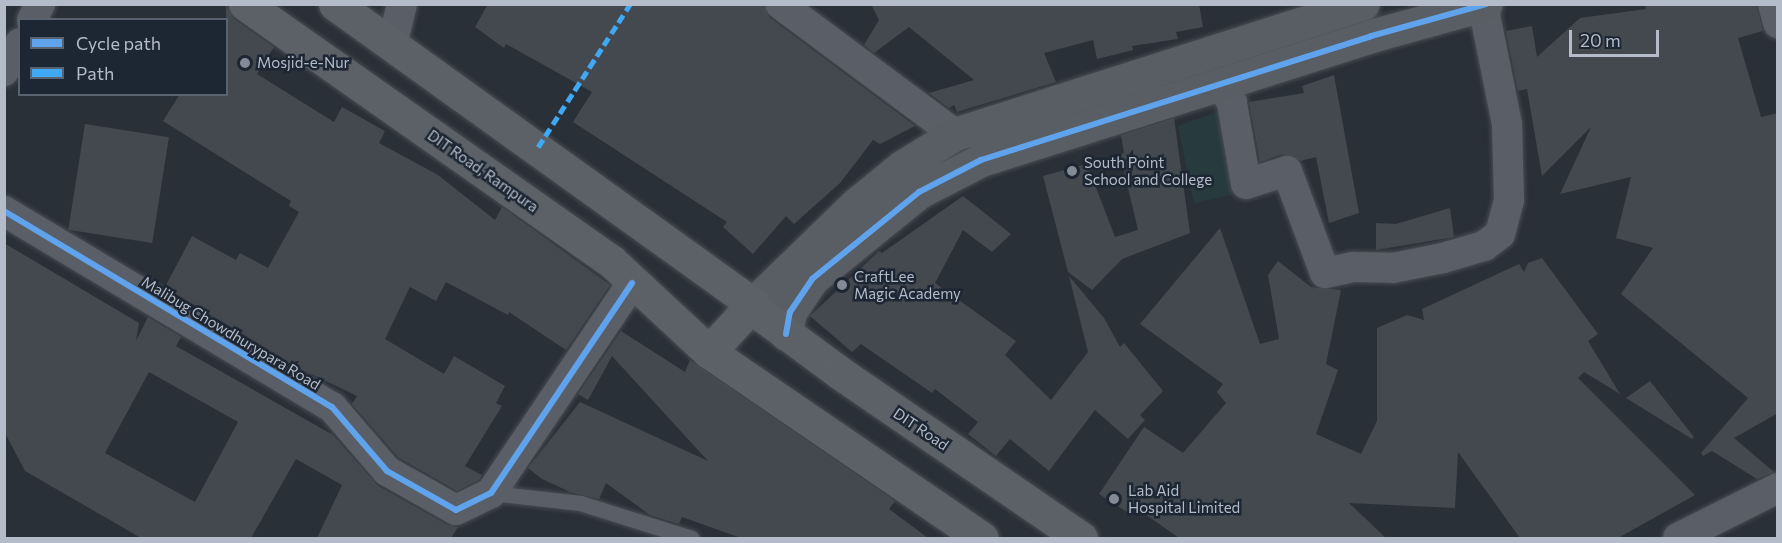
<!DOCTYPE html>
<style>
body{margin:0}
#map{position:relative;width:1782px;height:543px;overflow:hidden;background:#2a3038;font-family:Commissioner,sans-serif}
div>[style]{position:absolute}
.green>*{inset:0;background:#273a3e}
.building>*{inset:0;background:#444950;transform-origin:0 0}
.roads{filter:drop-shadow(0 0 2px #484c53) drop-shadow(0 0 2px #484c53)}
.lane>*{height:15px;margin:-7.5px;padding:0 7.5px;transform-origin:7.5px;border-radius:7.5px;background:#5a5e66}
.street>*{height:30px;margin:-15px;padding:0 15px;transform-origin:15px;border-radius:15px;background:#5a5e66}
.secondary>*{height:33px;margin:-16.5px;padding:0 16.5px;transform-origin:16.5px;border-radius:16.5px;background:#595d64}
.primary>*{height:33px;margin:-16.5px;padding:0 16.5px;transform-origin:16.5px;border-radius:16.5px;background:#5c6168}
.quiet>*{height:4.5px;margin-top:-2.25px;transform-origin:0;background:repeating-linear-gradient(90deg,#3fa9f5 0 9px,transparent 0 13.5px)}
.cycleway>*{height:6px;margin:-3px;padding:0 3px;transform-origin:3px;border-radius:3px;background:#60a3ed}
.dots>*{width:16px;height:16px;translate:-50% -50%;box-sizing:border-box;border:3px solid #1d2633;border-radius:50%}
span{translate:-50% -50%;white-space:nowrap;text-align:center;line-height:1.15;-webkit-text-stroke:5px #1d2633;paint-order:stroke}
.poi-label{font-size:15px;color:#b4bcc9}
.left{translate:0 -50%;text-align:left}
.street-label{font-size:15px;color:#b4bcc9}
.frame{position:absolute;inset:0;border:6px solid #b4bcc9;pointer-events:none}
.legend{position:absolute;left:18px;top:18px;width:210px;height:78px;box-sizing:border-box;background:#1d2633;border:2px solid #59626f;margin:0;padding:8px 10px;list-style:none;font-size:18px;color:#b4bcc9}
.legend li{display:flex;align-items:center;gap:12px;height:30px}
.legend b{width:30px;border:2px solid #59626f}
.scale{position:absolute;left:1569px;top:30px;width:90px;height:27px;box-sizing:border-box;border:3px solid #b4bcc9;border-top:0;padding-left:8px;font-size:18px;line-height:21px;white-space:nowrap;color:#b4bcc9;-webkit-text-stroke:4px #1d2633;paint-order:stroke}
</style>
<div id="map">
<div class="green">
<div style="clip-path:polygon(1228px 108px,1240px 193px,1194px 203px,1178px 126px)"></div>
</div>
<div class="building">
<div style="clip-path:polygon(488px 4px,763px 4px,770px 18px,915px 126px,880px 144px,873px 140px,840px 183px,794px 224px,786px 216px,753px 254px,723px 227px,727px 222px,573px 122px,592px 92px,506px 44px,504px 48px,475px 27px)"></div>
<div style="clip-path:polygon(871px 4px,1199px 4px,1203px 27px,1176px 32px,1178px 39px,1132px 46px,1133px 50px,1097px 59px,1093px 40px,1044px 53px,1056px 82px,957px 112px,954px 105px,949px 108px,929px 93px,974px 80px,909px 27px,874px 53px,864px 45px,879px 20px)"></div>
<div style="clip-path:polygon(1645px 4px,1756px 4px,1763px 31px,1738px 38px,1761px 117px,1778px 113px,1778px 413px,1734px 438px,1774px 472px,1757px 479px,1712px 451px,1703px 456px,1701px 453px,1748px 398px,1621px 294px,1653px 248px,1616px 238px,1631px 177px,1560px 194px,1591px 127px,1542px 176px,1527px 89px,1518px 91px,1506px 31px,1532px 26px,1537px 57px,1580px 18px,1646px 9px)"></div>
<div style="clip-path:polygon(226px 5px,234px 19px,274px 47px,257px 74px,334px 122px,342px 107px,385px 131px,379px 143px,438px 175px,495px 220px,502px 207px,610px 285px,566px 350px,509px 312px,508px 315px,446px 282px,436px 301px,410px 287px,385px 339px,444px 374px,454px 356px,505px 386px,496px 403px,502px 406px,465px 466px,482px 475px,479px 480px,457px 491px,398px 457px,352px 404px,357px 396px,303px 370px,165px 287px,192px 236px,236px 260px,240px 253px,268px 268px,299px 212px,289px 206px,291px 201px,163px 121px,180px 94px,226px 94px)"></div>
<div style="clip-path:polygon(1334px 75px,1359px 213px,1329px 223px,1316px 157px,1300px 161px,1282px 154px,1260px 162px,1249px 102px,1304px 93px,1302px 86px)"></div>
<div style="clip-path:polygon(1174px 118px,1190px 233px,1122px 259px,1092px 290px,1068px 272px,1043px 176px,1087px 164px,1115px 237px,1138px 230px,1120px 154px,1124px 153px,1121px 135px)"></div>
<div style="left:85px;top:124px;width:85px;height:107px;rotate:9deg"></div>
<div style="clip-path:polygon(963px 196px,1011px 234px,992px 252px,963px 230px,935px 283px,1016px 341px,1005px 355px,1051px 400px,1088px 352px,1069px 276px,1104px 318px,1120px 347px,1124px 343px,1163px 391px,1140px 415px,1145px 420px,1128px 439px,1095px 410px,1049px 471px,1010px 439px,996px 456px,968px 434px,978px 422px,935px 389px,932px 393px,861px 344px,852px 352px,810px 316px,879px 251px,882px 253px)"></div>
<div style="clip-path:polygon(1450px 208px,1454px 237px,1376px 250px,1376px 223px,1396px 224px)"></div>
<div style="clip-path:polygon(1220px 228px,1260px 344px,1279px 339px,1268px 275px,1278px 261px,1311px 287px,1341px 290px,1326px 364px,1338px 370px,1316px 434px,1361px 454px,1377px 421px,1377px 328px,1407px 315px,1424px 320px,1422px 309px,1519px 264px,1524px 272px,1528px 263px,1542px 258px,1598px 334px,1588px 341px,1620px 394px,1584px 372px,1578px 378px,1695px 495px,1618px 538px,1520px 538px,1458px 452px,1455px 508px,1349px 503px,1386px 538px,1179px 538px,1131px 504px,1127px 512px,1099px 494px,1144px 427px,1183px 453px,1226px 403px,1217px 392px,1223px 384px,1140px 324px)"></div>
<div style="clip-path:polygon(evenodd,4px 243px,139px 323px,136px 341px,148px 317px,181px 337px,176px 346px,333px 435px,378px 486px,448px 525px,458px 527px,451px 538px,317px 538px,342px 485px,296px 459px,251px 538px,141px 538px,25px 471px,4px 431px,4px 243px,149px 372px,238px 422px,195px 502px,105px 453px,149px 372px)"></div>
<div style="clip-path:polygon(621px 331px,685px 372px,690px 360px,895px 501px,889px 509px,928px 538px,741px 538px,682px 517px,679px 524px,650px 515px,606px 483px,599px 499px,570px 492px,542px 479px,528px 468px,580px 402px,708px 461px,612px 356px,588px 400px,578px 394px)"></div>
<div style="clip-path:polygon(1650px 381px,1694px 437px,1692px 439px,1626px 398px)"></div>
</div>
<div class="roads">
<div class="lane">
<div style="left:491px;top:493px;width:90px;rotate:6.4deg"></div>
<div style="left:580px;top:503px;width:117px;rotate:17.4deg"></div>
</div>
<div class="street">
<div style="left:780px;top:4px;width:218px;rotate:36.6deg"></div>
<div style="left:1773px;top:4px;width:20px;rotate:75deg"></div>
<div style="left:32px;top:20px;width:18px;rotate:-63deg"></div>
<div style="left:392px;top:45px;width:42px;rotate:-76.3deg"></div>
<div style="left:4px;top:71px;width:32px;rotate:-60deg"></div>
<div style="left:1221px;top:83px;width:23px;rotate:61deg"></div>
<div style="left:1232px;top:103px;width:82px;rotate:80.2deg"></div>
<div style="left:1246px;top:184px;width:43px;rotate:-17.6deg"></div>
<div style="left:1287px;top:171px;width:109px;rotate:69.6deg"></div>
<div style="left:1325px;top:273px;width:30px;rotate:-12deg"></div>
<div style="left:1354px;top:267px;width:39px;rotate:1deg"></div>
<div style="left:1393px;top:268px;width:51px;rotate:-11.3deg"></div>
<div style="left:1443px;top:258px;width:43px;rotate:-16.3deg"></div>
<div style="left:1484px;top:246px;width:20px;rotate:-37deg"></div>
<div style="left:1500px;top:234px;width:35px;rotate:-75deg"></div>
<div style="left:1509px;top:200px;width:76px;rotate:-91.5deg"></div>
<div style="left:1507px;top:124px;width:121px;rotate:-101.4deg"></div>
<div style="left:4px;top:211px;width:382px;rotate:30.9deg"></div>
<div style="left:332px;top:407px;width:84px;rotate:49.3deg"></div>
<div style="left:387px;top:471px;width:79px;rotate:29.5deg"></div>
<div style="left:456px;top:510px;width:39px;rotate:-26deg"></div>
<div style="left:491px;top:493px;width:253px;rotate:-56.1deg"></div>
<div style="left:1678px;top:538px;width:112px;rotate:-26.6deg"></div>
</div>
<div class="secondary">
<div style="left:753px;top:304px;width:142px;rotate:-44.1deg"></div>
<div style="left:855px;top:205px;width:62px;rotate:-39.1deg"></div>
<div style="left:903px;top:166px;width:61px;rotate:-31.6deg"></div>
<div style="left:955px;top:134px;width:428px;rotate:-17.7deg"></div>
<div style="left:786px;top:334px;width:22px;rotate:-80deg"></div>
<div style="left:790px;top:312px;width:40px;rotate:-56deg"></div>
<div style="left:812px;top:279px;width:138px;rotate:-39.1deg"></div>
<div style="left:919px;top:192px;width:70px;rotate:-27.3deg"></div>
<div style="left:981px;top:160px;width:409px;rotate:-17.6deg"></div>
<div style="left:1371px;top:36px;width:119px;rotate:-15.5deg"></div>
</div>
<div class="primary">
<div style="left:245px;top:4px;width:447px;rotate:35.1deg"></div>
<div style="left:611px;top:261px;width:134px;rotate:42.9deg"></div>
<div style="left:709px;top:352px;width:330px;rotate:34.3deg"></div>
<div style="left:335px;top:4px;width:515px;rotate:35.67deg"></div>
<div style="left:753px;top:304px;width:16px;rotate:50deg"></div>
<div style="left:763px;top:316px;width:96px;rotate:36.5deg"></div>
<div style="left:840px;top:373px;width:292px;rotate:34.4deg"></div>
<div style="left:709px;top:352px;width:65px;rotate:-47.5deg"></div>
</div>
</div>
<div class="quiet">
<div style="left:538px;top:147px;width:170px;rotate:-57.2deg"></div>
</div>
<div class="cycleway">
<div style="left:4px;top:211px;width:382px;rotate:30.9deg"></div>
<div style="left:332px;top:407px;width:84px;rotate:49.3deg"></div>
<div style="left:387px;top:471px;width:79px;rotate:29.5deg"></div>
<div style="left:456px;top:510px;width:39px;rotate:-26deg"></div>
<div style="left:491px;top:493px;width:253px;rotate:-56.1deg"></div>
<div style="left:786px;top:334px;width:22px;rotate:-80deg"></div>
<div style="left:790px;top:312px;width:40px;rotate:-56deg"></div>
<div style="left:812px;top:279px;width:138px;rotate:-39.1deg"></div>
<div style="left:919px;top:192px;width:70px;rotate:-27.3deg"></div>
<div style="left:981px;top:160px;width:409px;rotate:-17.6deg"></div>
<div style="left:1371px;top:36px;width:119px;rotate:-15.5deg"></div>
</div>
<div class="dots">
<div style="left:245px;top:63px;background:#848b96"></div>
<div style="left:1072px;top:171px;background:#848b96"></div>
<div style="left:842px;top:285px;background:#848b96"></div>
<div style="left:1114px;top:499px;background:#848b96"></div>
</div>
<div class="poi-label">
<span class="left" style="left:257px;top:63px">Mosjid-e-Nur</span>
<span class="left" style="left:1084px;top:171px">South Point<br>School and College</span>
<span class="left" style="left:854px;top:285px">CraftLee<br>Magic Academy</span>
<span class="left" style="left:1128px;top:499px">Lab Aid<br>Hospital Limited</span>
</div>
<div class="street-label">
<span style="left:483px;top:171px;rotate:35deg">DIT Road, Rampura</span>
<span style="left:231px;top:333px;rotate:31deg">Malibug Chowdhurypara Road</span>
<span style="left:921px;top:429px;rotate:34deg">DIT Road</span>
</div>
<div class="frame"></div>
<ul class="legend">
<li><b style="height:8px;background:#60a3ed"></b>Cycle path</li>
<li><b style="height:8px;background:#3fa9f5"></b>Path</li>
</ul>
<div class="scale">20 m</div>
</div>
